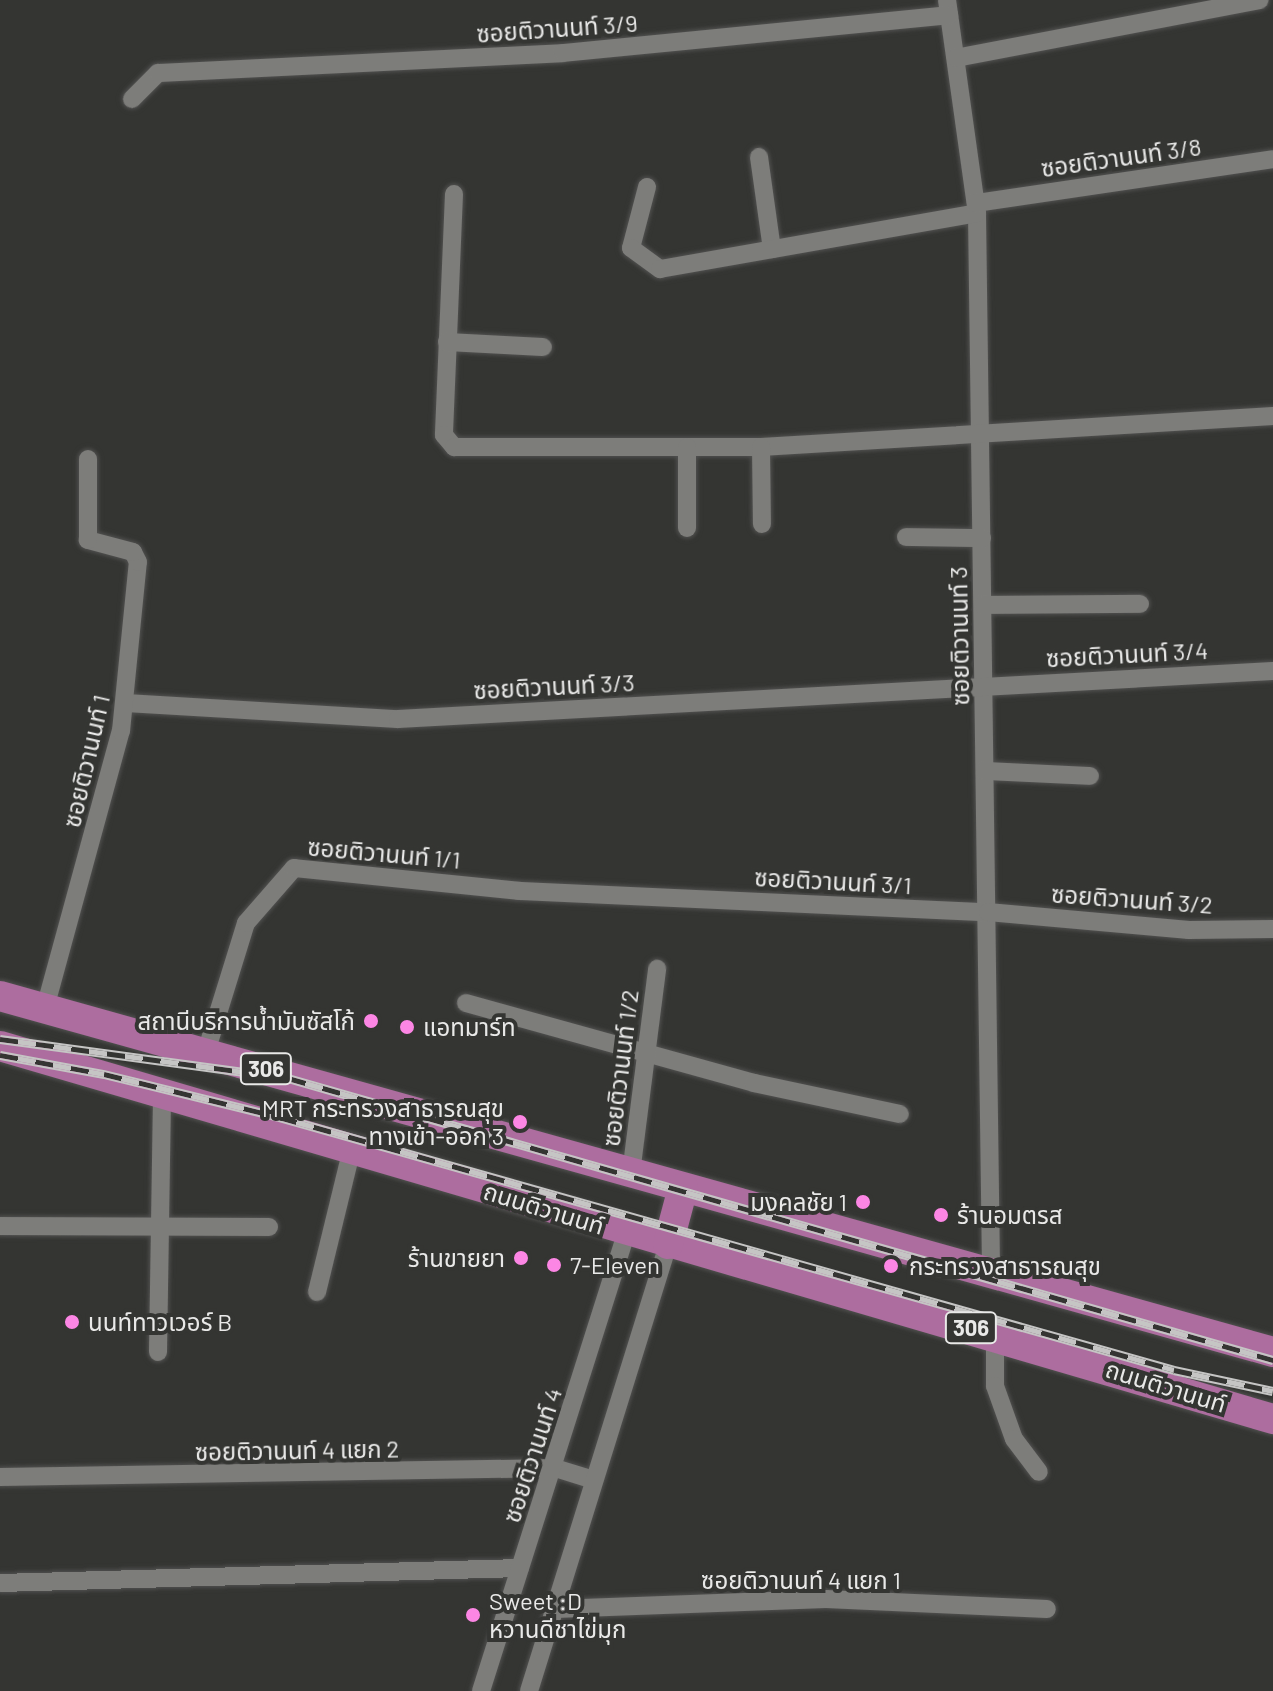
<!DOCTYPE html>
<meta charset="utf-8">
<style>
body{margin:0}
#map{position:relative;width:1273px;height:1691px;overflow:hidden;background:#343532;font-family:Barlow,"Noto Sans Thai",sans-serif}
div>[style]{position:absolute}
.roads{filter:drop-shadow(0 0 2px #515150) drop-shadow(0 0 2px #515150)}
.minor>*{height:18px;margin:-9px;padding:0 9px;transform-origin:9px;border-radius:9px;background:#7d7d7a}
.primary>*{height:30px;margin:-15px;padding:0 15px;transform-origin:15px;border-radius:15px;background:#ad6d9f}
.rail>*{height:9px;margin-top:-4.5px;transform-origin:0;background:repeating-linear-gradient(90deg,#343532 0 18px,#c5c5c4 0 36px);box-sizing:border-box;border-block:2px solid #c5c5c4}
.dots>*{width:22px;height:22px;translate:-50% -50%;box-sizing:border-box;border:4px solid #343532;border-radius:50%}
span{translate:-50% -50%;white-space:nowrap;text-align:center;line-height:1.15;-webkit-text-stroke:8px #343532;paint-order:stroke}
.shield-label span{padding:2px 6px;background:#343532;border:2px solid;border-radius:6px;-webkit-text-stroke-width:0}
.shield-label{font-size:22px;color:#e9e9e8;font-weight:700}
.street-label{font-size:24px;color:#e9e9e8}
.poi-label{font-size:24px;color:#e9e9e8}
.right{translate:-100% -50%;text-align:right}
.left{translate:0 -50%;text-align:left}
</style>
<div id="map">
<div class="roads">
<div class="minor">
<div style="left:947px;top:0;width:215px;rotate:82deg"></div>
<div style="left:977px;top:213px;width:1061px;rotate:89.24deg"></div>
<div style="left:956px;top:58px;width:309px;rotate:-10.8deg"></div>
<div style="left:132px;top:99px;width:37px;rotate:-45deg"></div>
<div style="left:158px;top:73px;width:405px;rotate:-2.8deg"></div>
<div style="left:563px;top:53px;width:388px;rotate:-5.6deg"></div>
<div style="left:759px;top:157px;width:93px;rotate:82deg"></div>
<div style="left:647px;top:187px;width:63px;rotate:104.7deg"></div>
<div style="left:631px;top:248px;width:36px;rotate:36deg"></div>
<div style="left:660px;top:269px;width:322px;rotate:-10deg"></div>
<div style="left:454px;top:194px;width:241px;rotate:92.4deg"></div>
<div style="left:444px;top:435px;width:16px;rotate:50deg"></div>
<div style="left:454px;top:447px;width:307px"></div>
<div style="left:761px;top:447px;width:513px;rotate:-3.46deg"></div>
<div style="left:976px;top:203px;width:300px;rotate:-8.4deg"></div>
<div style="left:447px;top:342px;width:96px;rotate:3deg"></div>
<div style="left:761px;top:447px;width:77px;rotate:89.3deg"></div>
<div style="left:687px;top:528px;width:81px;rotate:-90deg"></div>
<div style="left:906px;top:537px;width:76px;rotate:0.8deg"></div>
<div style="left:983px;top:605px;width:157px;rotate:-0.4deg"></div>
<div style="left:126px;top:703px;width:272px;rotate:3.4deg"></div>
<div style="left:398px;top:719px;width:876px;rotate:-3.14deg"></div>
<div style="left:985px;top:771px;width:105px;rotate:2.7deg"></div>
<div style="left:466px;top:1003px;width:299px;rotate:15.5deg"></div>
<div style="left:754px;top:1083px;width:149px;rotate:12deg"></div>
<div style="left:45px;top:1008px;width:287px;rotate:-74.7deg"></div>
<div style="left:121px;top:731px;width:170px;rotate:-84.3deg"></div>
<div style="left:138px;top:562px;width:11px;rotate:-117deg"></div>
<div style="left:133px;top:552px;width:47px;rotate:-165.1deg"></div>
<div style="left:88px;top:540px;width:81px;rotate:-90deg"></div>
<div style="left:206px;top:1052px;width:135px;rotate:-72.8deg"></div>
<div style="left:246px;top:923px;width:73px;rotate:-48.9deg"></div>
<div style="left:294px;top:868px;width:226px;rotate:5.8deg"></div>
<div style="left:519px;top:891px;width:469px;rotate:2.6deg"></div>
<div style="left:988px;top:912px;width:202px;rotate:5.1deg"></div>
<div style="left:1189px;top:930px;width:84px;rotate:-0.7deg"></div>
<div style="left:631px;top:1173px;width:206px;rotate:-82.7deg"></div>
<div style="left:0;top:1226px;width:269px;rotate:0.2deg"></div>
<div style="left:317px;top:1292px;width:144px;rotate:-76.3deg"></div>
<div style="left:995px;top:1335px;width:51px;rotate:90deg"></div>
<div style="left:995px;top:1386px;width:56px;rotate:70.3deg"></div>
<div style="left:1014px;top:1439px;width:41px;rotate:52.9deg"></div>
<div style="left:158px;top:1352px;width:258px;rotate:-89.1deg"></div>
<div style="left:0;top:1477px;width:555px;rotate:-0.93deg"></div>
<div style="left:555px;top:1468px;width:41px;rotate:17.1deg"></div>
<div style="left:0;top:1583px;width:520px;rotate:-1.65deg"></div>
<div style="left:555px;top:1609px;width:271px;rotate:-2.1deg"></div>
<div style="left:826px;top:1599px;width:221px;rotate:2.6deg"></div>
<div style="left:481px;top:1691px;width:480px;rotate:-72.4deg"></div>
<div style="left:529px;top:1691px;width:468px;rotate:-72.7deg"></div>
</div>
<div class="primary">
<div style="left:0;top:996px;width:1322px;rotate:15.62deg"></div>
<div style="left:0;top:1046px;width:1327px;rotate:16.33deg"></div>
<div style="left:668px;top:1244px;width:58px;rotate:-75deg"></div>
</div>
</div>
<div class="rail">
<div style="left:0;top:1039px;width:291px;rotate:7.7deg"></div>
<div style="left:288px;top:1078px;width:1025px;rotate:15.98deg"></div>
<div style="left:0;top:1055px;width:106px;rotate:10.4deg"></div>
<div style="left:104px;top:1074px;width:180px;rotate:13.8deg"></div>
<div style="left:279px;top:1117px;width:930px;rotate:15.78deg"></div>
<div style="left:1174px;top:1370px;width:101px;rotate:12deg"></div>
</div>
<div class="dots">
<div style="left:371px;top:1021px;background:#fc86e4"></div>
<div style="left:407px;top:1027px;background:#fc86e4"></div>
<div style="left:520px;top:1122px;background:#fc86e4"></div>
<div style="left:863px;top:1202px;background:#fc86e4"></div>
<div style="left:941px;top:1215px;background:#fc86e4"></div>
<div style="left:521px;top:1258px;background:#fc86e4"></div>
<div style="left:554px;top:1265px;background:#fc86e4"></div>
<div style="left:891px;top:1266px;background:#fc86e4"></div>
<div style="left:72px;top:1322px;background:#fc86e4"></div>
<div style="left:473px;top:1615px;background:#fc86e4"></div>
</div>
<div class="shield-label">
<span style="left:266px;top:1069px">306</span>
<span style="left:971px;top:1328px">306</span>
</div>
<div class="street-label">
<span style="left:557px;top:28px;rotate:-4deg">ซอยติวานนท์ 3/9</span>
<span style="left:1121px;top:157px;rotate:-8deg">ซอยติวานนท์ 3/8</span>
<span style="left:959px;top:636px;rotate:-91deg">ซอยติวานนท์ 3</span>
<span style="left:1127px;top:654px;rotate:-3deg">ซอยติวานนท์ 3/4</span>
<span style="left:554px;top:686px;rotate:-3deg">ซอยติวานนท์ 3/3</span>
<span style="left:86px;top:761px;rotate:-77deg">ซอยติวานนท์ 1</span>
<span style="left:384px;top:853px;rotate:5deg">ซอยติวานนท์ 1/1</span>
<span style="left:833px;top:881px;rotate:3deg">ซอยติวานนท์ 3/1</span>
<span style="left:1132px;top:899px;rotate:4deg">ซอยติวานนท์ 3/2</span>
<span style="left:620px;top:1068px;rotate:-83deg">ซอยติวานนท์ 1/2</span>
<span style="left:544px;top:1208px;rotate:17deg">ถนนติวานนท์</span>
<span style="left:1166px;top:1386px;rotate:17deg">ถนนติวานนท์</span>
<span style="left:297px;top:1450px;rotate:-1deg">ซอยติวานนท์ 4 แยก 2</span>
<span style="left:532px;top:1455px;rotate:-72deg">ซอยติวานนท์ 4</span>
<span style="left:801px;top:1580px">ซอยติวานนท์ 4 แยก 1</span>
</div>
<div class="poi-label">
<span class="right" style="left:355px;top:1021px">สถานีบริการน้ำมันซัสโก้</span>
<span class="left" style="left:423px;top:1027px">แอทมาร์ท</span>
<span class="right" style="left:504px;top:1122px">MRT กระทรวงสาธารณสุข<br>ทางเข้า-ออก 3</span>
<span class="right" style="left:847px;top:1202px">มงคลชัย 1</span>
<span class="left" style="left:957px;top:1215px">ร้านอมตรส</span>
<span class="right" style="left:505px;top:1258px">ร้านขายยา</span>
<span class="left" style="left:570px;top:1265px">7-Eleven</span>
<span class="left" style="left:909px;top:1266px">กระทรวงสาธารณสุข</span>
<span class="left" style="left:88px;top:1322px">นนท์ทาวเวอร์ B</span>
<span class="left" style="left:489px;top:1615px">Sweet :D<br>หวานดีชาไข่มุก</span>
</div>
</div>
